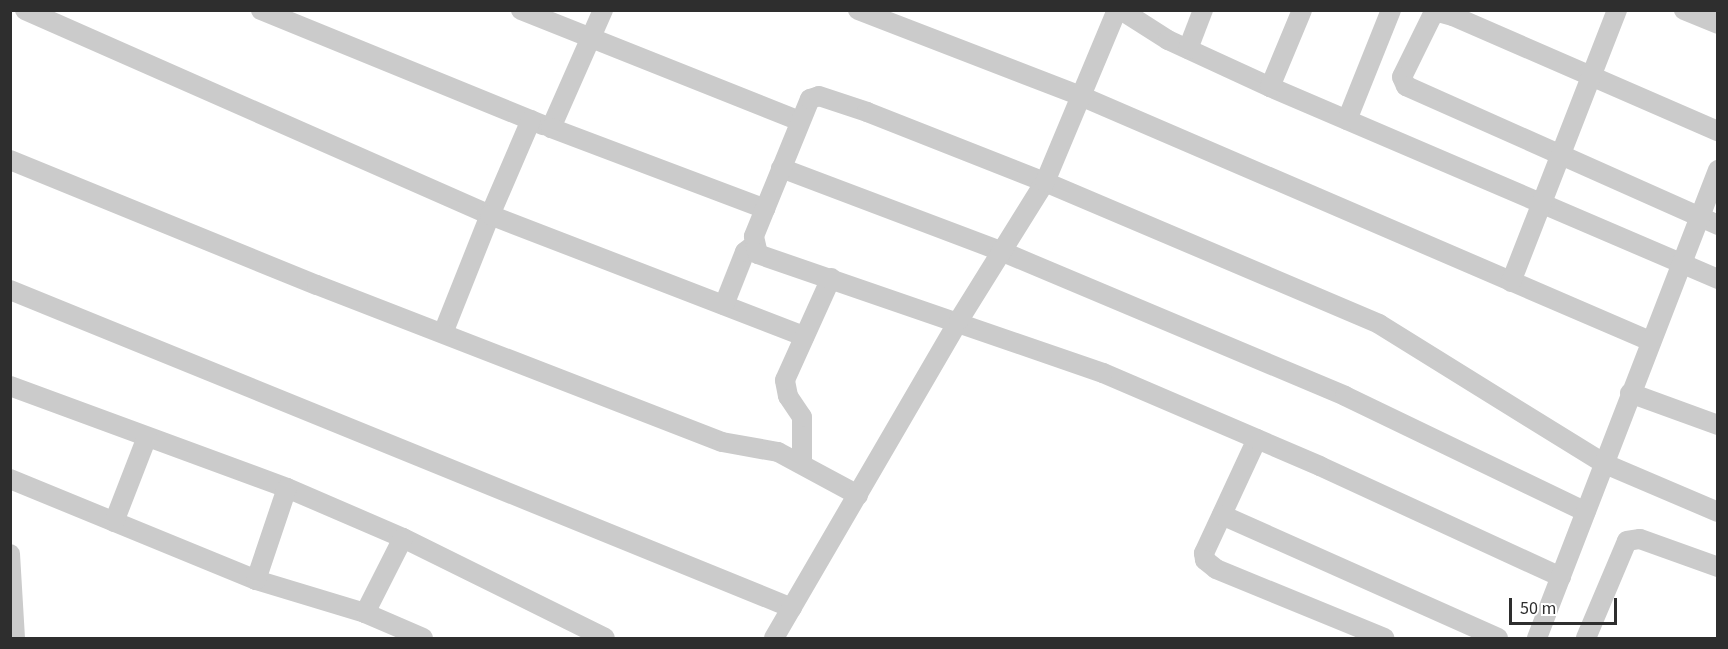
<!DOCTYPE html>
<style>
body{margin:0}
#map{position:relative;width:1728px;height:649px;overflow:hidden;background:#fff;font-family:"Source Sans 3",sans-serif}
div>[style]{position:absolute}
.minor>*{height:20px;margin:-10px;padding:0 10px;transform-origin:10px;border-radius:10px;background:#cbcbcb}
span{translate:-50% -50%;white-space:nowrap;text-align:center;line-height:1.15;-webkit-text-stroke:6px #fff;paint-order:stroke}
.frame{position:absolute;inset:0;border:12px solid #2e2e2e;pointer-events:none}
.scale{position:absolute;left:1509px;top:598px;width:108px;height:27px;box-sizing:border-box;border:3px solid #2e2e2e;border-top:0;padding-left:8px;font-size:18px;line-height:21px;white-space:nowrap;color:#2e2e2e;-webkit-text-stroke:4px #fff;paint-order:stroke}
</style>
<div id="map">
<div class="minor">
<div style="left:25px;top:10px;width:508px;rotate:23.79deg"></div>
<div style="left:490px;top:215px;width:127px;rotate:111.7deg"></div>
<div style="left:261px;top:10px;width:305px;rotate:22.2deg"></div>
<div style="left:521px;top:10px;width:300px;rotate:21.7deg"></div>
<div style="left:603px;top:10px;width:129px;rotate:113.8deg"></div>
<div style="left:551px;top:128px;width:229px;rotate:20.7deg"></div>
<div style="left:858px;top:10px;width:241px;rotate:21.1deg"></div>
<div style="left:1083px;top:97px;width:617px;rotate:23.28deg"></div>
<div style="left:1121px;top:10px;width:56px;rotate:32.6deg"></div>
<div style="left:1168px;top:40px;width:112px;rotate:24.7deg"></div>
<div style="left:1270px;top:87px;width:487px;rotate:23.2deg"></div>
<div style="left:1455px;top:10px;width:6px;rotate:108deg"></div>
<div style="left:1453px;top:16px;width:289px;rotate:23.5deg"></div>
<div style="left:1684px;top:10px;width:37px;rotate:22deg"></div>
<div style="left:1453px;top:16px;width:16px;rotate:-165deg"></div>
<div style="left:1438px;top:12px;width:7px;rotate:146deg"></div>
<div style="left:1432px;top:16px;width:68px;rotate:116.2deg"></div>
<div style="left:1402px;top:77px;width:10px;rotate:66deg"></div>
<div style="left:1406px;top:86px;width:342px;rotate:24deg"></div>
<div style="left:1188px;top:49px;width:42px;rotate:-69deg"></div>
<div style="left:1270px;top:87px;width:83px;rotate:-67.4deg"></div>
<div style="left:531px;top:120px;width:103px;rotate:113.3deg"></div>
<div style="left:490px;top:215px;width:337px;rotate:21.1deg"></div>
<div style="left:1347px;top:120px;width:118px;rotate:-68.2deg"></div>
<div style="left:10px;top:160px;width:331px;rotate:22.2deg"></div>
<div style="left:317px;top:285px;width:434px;rotate:21.2deg"></div>
<div style="left:722px;top:442px;width:57px;rotate:10.1deg"></div>
<div style="left:778px;top:452px;width:91px;rotate:28.3deg"></div>
<div style="left:781px;top:168px;width:237px;rotate:20.7deg"></div>
<div style="left:1003px;top:252px;width:371px;rotate:22.8deg"></div>
<div style="left:1345px;top:396px;width:267px;rotate:25.7deg"></div>
<div style="left:1511px;top:282px;width:292px;rotate:-68.7deg"></div>
<div style="left:10px;top:290px;width:844px;rotate:22.13deg"></div>
<div style="left:724px;top:305px;width:57px;rotate:-68.4deg"></div>
<div style="left:745px;top:252px;width:11px;rotate:-38deg"></div>
<div style="left:10px;top:386px;width:295px;rotate:20.2deg"></div>
<div style="left:287px;top:488px;width:126px;rotate:23.3deg"></div>
<div style="left:403px;top:538px;width:225px;rotate:26.3deg"></div>
<div style="left:1630px;top:393px;width:94px;rotate:20deg"></div>
<div style="left:1257px;top:439px;width:126px;rotate:114.9deg"></div>
<div style="left:1204px;top:553px;width:7px;rotate:82deg"></div>
<div style="left:1205px;top:560px;width:14px;rotate:39deg"></div>
<div style="left:1216px;top:569px;width:182px;rotate:22.3deg"></div>
<div style="left:802px;top:463px;width:46px;rotate:-90deg"></div>
<div style="left:802px;top:417px;width:25px;rotate:-124deg"></div>
<div style="left:788px;top:396px;width:16px;rotate:-101deg"></div>
<div style="left:785px;top:380px;width:112px;rotate:-65.7deg"></div>
<div style="left:10px;top:479px;width:266px;rotate:22.3deg"></div>
<div style="left:256px;top:580px;width:114px;rotate:16.8deg"></div>
<div style="left:365px;top:613px;width:63px;rotate:23.3deg"></div>
<div style="left:1222px;top:515px;width:302px;rotate:24deg"></div>
<div style="left:114px;top:522px;width:91px;rotate:-68.8deg"></div>
<div style="left:10px;top:554px;width:84px;rotate:86.6deg"></div>
<div style="left:1561px;top:577px;width:265px;rotate:-155.3deg"></div>
<div style="left:1320px;top:466px;width:236px;rotate:-156.8deg"></div>
<div style="left:1103px;top:373px;width:365px;rotate:-161deg"></div>
<div style="left:758px;top:254px;width:18px;rotate:-103deg"></div>
<div style="left:754px;top:236px;width:148px;rotate:-67.8deg"></div>
<div style="left:810px;top:99px;width:9px;rotate:-18deg"></div>
<div style="left:819px;top:96px;width:51px;rotate:18.4deg"></div>
<div style="left:867px;top:112px;width:191px;rotate:21.5deg"></div>
<div style="left:1045px;top:182px;width:363px;rotate:23deg"></div>
<div style="left:1379px;top:324px;width:264px;rotate:31.8deg"></div>
<div style="left:1603px;top:463px;width:125px;rotate:23.1deg"></div>
<div style="left:256px;top:580px;width:97px;rotate:-71.4deg"></div>
<div style="left:365px;top:613px;width:84px;rotate:-63.1deg"></div>
<div style="left:774px;top:638px;width:368px;rotate:-59.8deg"></div>
<div style="left:959px;top:320px;width:163px;rotate:-58.1deg"></div>
<div style="left:1045px;top:182px;width:186px;rotate:-67.3deg"></div>
<div style="left:1537px;top:638px;width:502px;rotate:-68.86deg"></div>
<div style="left:1586px;top:638px;width:105px;rotate:-67.1deg"></div>
<div style="left:1627px;top:541px;width:13px;rotate:-9deg"></div>
<div style="left:1640px;top:539px;width:83px;rotate:19.7deg"></div>
</div>
<div class="frame"></div>
<div class="scale">50 m</div>
</div>
